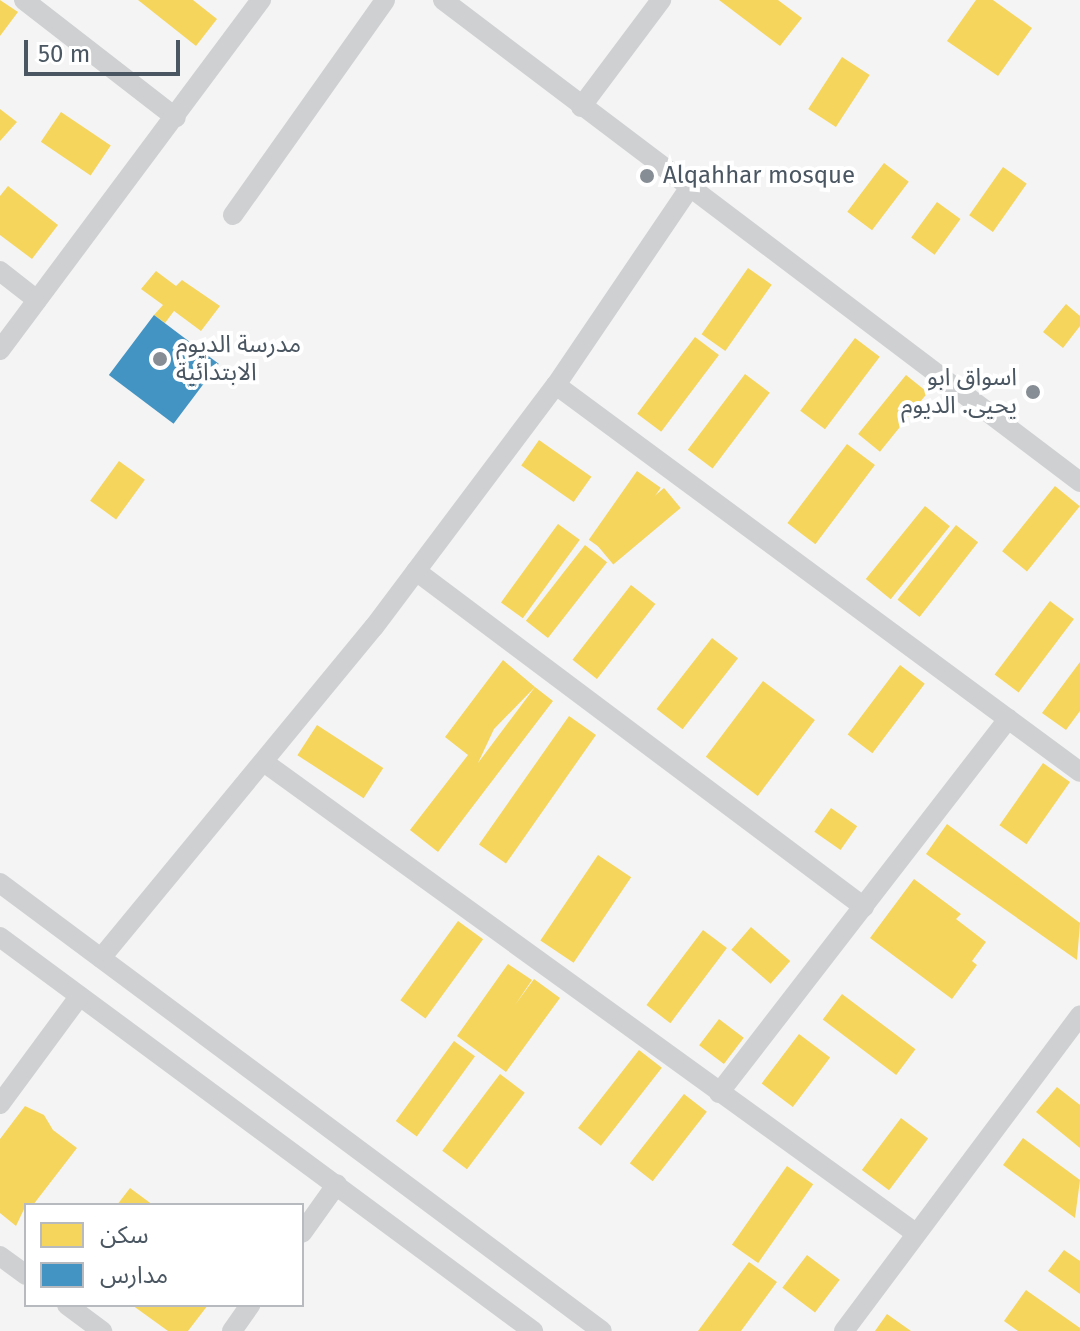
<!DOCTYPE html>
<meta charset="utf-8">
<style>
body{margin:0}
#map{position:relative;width:1080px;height:1331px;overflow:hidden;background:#f4f4f4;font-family:"Fira Sans","Noto Sans Arabic",sans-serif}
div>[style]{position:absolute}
.homes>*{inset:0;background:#f6d55c;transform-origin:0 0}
.schools>*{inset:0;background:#4393c3;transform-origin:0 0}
.street>*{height:20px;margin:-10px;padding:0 10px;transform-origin:10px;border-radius:10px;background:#ced0d2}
.dots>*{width:22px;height:22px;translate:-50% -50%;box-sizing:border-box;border:4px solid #fff;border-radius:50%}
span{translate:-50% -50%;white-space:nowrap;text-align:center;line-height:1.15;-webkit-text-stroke:8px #fff;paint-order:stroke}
.poi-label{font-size:24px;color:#4a5661}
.left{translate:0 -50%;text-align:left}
.right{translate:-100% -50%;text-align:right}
.legend{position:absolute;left:24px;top:1203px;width:280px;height:104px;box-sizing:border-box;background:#fff;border:2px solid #b7bbc0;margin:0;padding:10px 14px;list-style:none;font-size:24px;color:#4a5661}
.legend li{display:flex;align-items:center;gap:16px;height:40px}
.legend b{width:40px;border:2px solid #b7bbc0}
.scale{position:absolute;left:24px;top:40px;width:156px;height:36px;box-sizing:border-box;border:4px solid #4a5661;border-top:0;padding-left:10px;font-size:24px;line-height:28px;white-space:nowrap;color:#4a5661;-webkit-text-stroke:6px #fff;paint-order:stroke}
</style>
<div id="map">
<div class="homes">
<div style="clip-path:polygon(0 0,18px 12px,0 36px)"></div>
<div style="clip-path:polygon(138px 0,193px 0,217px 19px,196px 46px)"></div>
<div style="clip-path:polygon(719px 0,778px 0,802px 18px,780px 46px)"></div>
<div style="clip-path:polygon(976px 0,993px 0,1032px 28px,998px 76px,947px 41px)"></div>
<div style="left:842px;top:57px;width:33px;height:62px;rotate:33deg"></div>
<div style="clip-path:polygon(0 109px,17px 122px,0 141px)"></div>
<div style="left:61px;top:112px;width:60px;height:36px;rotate:34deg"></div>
<div style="left:884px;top:163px;width:31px;height:61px;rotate:37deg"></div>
<div style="left:1003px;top:167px;width:29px;height:59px;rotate:35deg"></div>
<div style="clip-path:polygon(8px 186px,58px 225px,32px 259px,0 235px,0 196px)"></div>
<div style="left:937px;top:202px;width:29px;height:44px;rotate:36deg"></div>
<div style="left:748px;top:268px;width:29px;height:81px;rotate:35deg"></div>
<div style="clip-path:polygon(156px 271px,176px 286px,182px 280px,220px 306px,201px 331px,174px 311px,165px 323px,154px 315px,163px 305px,141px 289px)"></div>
<div style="clip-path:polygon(1066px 304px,1080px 316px,1080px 326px,1063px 348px,1043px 332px)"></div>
<div style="left:695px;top:337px;width:30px;height:96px;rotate:37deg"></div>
<div style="left:855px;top:338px;width:31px;height:91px;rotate:37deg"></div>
<div style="left:745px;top:374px;width:31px;height:95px;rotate:37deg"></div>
<div style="left:906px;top:375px;width:28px;height:76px;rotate:39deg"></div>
<div style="left:539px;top:440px;width:64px;height:31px;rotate:35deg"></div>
<div style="left:847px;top:444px;width:35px;height:99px;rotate:37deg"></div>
<div style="left:119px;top:461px;width:32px;height:49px;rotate:36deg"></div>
<div style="left:637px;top:471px;width:29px;height:84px;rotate:35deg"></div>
<div style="left:1055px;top:486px;width:32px;height:84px;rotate:39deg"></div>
<div style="left:664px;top:488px;width:26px;height:88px;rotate:50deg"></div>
<div style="left:925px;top:506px;width:32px;height:94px;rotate:39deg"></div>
<div style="left:558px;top:524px;width:27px;height:97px;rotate:36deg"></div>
<div style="left:956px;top:525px;width:28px;height:95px;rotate:38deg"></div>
<div style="left:585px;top:545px;width:28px;height:96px;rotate:38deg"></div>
<div style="left:631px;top:585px;width:31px;height:95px;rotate:38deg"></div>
<div style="left:1050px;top:601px;width:30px;height:92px;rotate:37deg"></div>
<div style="left:712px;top:638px;width:33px;height:90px;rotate:38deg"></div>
<div style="clip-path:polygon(503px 660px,535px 687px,494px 729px,478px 763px,535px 687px,553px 701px,438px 852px,410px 830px,468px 755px,445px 737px)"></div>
<div style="clip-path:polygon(1080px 662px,1080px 711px,1066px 730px,1042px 713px)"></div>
<div style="left:900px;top:665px;width:31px;height:87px;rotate:37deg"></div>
<div style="left:763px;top:681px;width:65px;height:95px;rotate:37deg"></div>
<div style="left:569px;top:716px;width:33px;height:157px;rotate:35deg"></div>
<div style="left:317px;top:725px;width:79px;height:36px;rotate:33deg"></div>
<div style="left:1043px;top:763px;width:33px;height:76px;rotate:35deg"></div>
<div style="left:831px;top:808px;width:32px;height:29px;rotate:35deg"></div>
<div style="clip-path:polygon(947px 824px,1080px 923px,1077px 960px,926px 854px)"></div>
<div style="left:598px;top:855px;width:40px;height:103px;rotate:34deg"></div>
<div style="clip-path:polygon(914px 879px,961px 914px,956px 919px,986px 942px,972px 961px,977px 965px,952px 999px,870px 938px)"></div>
<div style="left:458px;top:921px;width:31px;height:98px;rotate:36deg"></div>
<div style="left:751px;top:927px;width:52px;height:30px;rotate:41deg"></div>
<div style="left:703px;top:930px;width:30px;height:94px;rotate:37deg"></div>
<div style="clip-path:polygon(508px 964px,532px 980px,515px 1005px,534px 979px,560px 998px,506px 1072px,457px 1036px)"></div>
<div style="left:842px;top:994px;width:92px;height:32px;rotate:37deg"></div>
<div style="left:719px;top:1019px;width:31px;height:33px;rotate:37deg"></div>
<div style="left:799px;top:1034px;width:39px;height:62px;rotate:37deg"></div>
<div style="left:454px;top:1041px;width:26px;height:99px;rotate:36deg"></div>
<div style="left:639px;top:1050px;width:29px;height:99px;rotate:38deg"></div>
<div style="left:500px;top:1074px;width:31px;height:96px;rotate:37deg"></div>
<div style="clip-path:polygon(1057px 1087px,1080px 1105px,1080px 1148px,1036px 1112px)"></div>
<div style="left:684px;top:1094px;width:29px;height:88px;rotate:38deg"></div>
<div style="clip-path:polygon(25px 1106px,44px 1115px,53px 1130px,77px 1148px,33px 1205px,26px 1205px,16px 1226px,0 1213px,0 1139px)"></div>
<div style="left:901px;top:1118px;width:34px;height:65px;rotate:37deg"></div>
<div style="clip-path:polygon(1023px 1138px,1080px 1180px,1075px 1218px,1003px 1165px)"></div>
<div style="left:787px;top:1166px;width:32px;height:96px;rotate:35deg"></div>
<div style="clip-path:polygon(130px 1188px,153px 1205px,117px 1205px)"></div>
<div style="clip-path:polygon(1064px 1250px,1080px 1261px,1080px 1294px,1048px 1271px)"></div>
<div style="left:807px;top:1255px;width:41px;height:41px;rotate:37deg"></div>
<div style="clip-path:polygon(749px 1262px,777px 1282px,741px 1331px,698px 1331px)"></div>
<div style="clip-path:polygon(1026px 1290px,1080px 1328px,1080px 1331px,1018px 1331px,1004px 1321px)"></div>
<div style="clip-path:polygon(132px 1305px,208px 1305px,188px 1331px,168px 1331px)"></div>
<div style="clip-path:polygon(887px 1314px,911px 1331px,875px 1331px)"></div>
</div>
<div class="schools">
<div style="left:154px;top:315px;width:81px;height:75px;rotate:37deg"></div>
</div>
<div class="street">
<div style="left:24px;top:0;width:192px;rotate:37.8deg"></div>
<div style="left:443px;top:0;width:799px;rotate:37.11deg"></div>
<div style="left:581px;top:107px;width:134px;rotate:-53.2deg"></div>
<div style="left:233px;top:215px;width:263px;rotate:-54.7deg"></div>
<div style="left:0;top:271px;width:47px;rotate:38.1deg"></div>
<div style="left:0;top:350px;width:437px;rotate:-53.3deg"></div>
<div style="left:556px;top:385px;width:651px;rotate:36.45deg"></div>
<div style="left:416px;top:571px;width:560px;rotate:36.87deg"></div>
<div style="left:265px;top:763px;width:801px;rotate:35.85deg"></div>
<div style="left:0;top:883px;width:750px;rotate:36.66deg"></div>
<div style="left:0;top:937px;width:663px;rotate:36.47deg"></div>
<div style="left:101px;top:958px;width:429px;rotate:-50.5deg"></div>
<div style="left:374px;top:627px;width:303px;rotate:-53.1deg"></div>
<div style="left:556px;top:385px;width:239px;rotate:-55.9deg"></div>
<div style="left:719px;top:1093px;width:473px;rotate:-52.3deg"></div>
<div style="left:0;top:1104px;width:133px;rotate:-53.6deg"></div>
<div style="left:302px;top:1233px;width:60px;rotate:-54.5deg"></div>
<div style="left:0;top:1256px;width:32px;rotate:36deg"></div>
<div style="left:67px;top:1305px;width:44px;rotate:36.6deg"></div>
<div style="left:232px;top:1331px;width:32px;rotate:-55deg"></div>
<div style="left:844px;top:1331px;width:394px;rotate:-53.2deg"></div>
</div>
<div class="dots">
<div style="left:647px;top:176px;background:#868d94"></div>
<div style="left:160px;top:359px;background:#868d94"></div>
<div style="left:1033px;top:392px;background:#868d94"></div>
</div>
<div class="poi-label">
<span class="left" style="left:663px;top:176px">Alqahhar mosque</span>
<span class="left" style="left:176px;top:359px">مدرسة الديوم<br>الابتدائية</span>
<span class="right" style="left:1017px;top:392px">اسواق ابو<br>يحيى. الديوم</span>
</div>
<ul class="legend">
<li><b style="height:22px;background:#f6d55c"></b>سكن</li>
<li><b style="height:22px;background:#4393c3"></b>مدارس</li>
</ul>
<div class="scale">50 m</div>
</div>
